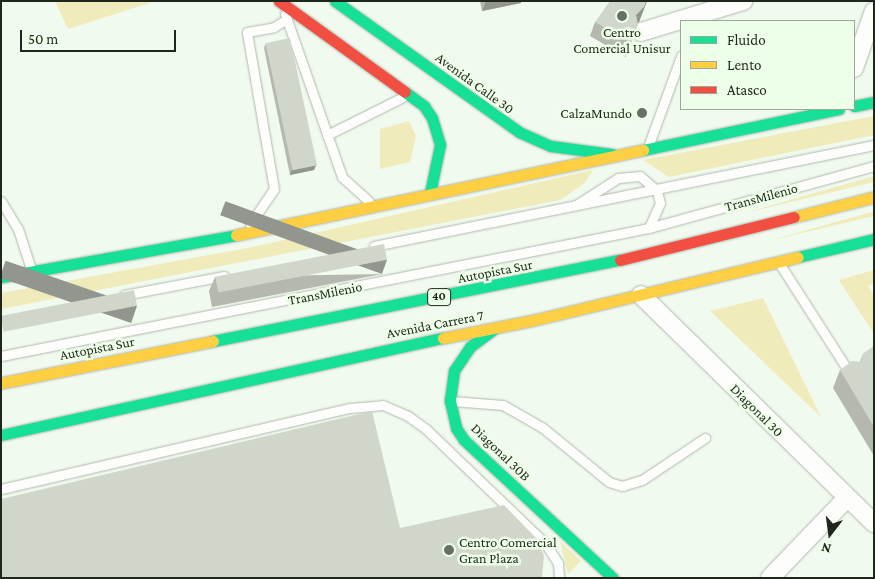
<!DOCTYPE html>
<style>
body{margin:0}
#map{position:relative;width:875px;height:579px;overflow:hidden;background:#f1faee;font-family:"Crimson Pro",serif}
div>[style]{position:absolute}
.green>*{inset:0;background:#efebba}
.roads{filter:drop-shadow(0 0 1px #b0b8ae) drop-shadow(0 0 1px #b0b8ae)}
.lane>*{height:9px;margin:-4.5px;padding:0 4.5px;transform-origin:4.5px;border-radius:4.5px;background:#fdfefc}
.street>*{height:18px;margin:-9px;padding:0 9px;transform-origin:9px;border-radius:9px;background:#fdfefc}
.fast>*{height:11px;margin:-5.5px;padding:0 5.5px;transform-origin:5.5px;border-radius:5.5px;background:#16e098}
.slow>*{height:11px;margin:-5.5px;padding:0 5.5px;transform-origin:5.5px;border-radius:5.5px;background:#ffcf43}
.jam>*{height:11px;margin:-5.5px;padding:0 5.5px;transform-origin:5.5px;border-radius:5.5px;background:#f24e42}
.wall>*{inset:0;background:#b4b8af}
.shaded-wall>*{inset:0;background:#92968e;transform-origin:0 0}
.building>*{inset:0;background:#d1d6cb;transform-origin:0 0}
.dots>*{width:14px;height:14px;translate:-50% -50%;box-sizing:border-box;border:2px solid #eeffe9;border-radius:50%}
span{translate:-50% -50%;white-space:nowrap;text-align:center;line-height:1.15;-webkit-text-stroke:5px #eeffe9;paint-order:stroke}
.shield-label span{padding:1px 4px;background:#eeffe9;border:1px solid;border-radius:4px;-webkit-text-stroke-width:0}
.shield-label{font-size:12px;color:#1f261c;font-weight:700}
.poi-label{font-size:14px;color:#1f261c}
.right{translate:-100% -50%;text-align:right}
.left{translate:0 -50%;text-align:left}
.street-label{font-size:14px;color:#1f261c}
.frame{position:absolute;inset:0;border:2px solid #1f261c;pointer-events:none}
.legend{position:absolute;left:680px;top:20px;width:175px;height:90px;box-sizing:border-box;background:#eeffe9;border:1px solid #9ba897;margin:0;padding:6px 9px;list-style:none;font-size:15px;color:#1f261c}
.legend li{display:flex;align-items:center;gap:10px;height:25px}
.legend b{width:25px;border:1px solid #9ba897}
.north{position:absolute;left:805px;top:509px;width:50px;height:50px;-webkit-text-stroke:4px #eeffe9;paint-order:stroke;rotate:195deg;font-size:14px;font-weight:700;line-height:20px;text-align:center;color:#1f261c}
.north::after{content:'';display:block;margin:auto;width:18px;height:22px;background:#1f261c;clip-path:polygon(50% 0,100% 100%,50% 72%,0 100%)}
.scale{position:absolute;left:20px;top:30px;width:156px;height:22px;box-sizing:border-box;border:2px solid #1f261c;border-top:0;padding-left:6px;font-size:15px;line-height:18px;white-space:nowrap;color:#1f261c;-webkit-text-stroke:4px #eeffe9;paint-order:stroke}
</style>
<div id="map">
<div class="green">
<div style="clip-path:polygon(55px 1px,156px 1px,68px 29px)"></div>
<div style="clip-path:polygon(874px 116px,874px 135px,669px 177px,643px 160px)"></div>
<div style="clip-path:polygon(409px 121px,416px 136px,410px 162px,380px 169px,380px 129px)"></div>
<div style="clip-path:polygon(593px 170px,585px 183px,560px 200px,1px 309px,1px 293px,253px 247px)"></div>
<div style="clip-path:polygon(874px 176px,874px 182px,741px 214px)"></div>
<div style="clip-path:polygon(874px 212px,874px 216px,768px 241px,868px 213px)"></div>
<div style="clip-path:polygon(874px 270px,874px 283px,868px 286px,874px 295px,874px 334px,839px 280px)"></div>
<div style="clip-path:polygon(763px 298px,821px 417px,710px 311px)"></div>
<div style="clip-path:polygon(560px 541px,581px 561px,568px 574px)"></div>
</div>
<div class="roads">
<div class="lane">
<div style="left:285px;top:14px;width:173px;rotate:70.7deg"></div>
<div style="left:342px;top:177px;width:36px;rotate:42deg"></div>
<div style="left:327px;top:135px;width:85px;rotate:-26.6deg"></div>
<div style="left:649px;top:144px;width:94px;rotate:-70deg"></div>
<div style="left:1px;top:201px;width:33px;rotate:59deg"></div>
<div style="left:18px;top:229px;width:42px;rotate:72deg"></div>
<div style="left:576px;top:205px;width:50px;rotate:-32.7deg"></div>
<div style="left:618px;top:178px;width:22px;rotate:-5deg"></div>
<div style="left:640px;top:176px;width:23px;rotate:41deg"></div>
<div style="left:657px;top:191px;width:12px;rotate:76deg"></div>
<div style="left:660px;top:203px;width:27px;rotate:114deg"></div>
<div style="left:250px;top:224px;width:42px;rotate:-55.6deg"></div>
<div style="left:274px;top:189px;width:159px;rotate:-99.8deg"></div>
<div style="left:247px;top:32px;width:27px;rotate:-10deg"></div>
<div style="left:274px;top:27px;width:15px;rotate:-32deg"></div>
<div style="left:374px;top:246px;width:510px;rotate:-11.42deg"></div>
<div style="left:781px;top:266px;width:130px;rotate:57.3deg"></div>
<div style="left:124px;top:295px;width:102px;rotate:-10.8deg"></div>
<div style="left:1px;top:356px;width:661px;rotate:-11.17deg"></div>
<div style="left:649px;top:228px;width:233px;rotate:-15.4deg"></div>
<div style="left:452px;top:401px;width:51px;rotate:4.5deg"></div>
<div style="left:503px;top:405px;width:46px;rotate:29.9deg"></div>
<div style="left:543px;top:428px;width:85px;rotate:39.3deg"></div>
<div style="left:609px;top:482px;width:14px;rotate:17deg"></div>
<div style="left:622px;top:486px;width:21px;rotate:-17deg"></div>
<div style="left:642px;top:480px;width:76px;rotate:-33.7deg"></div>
<div style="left:1px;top:489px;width:358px;rotate:-13.1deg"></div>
<div style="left:350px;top:408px;width:33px;rotate:-5deg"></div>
<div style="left:383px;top:405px;width:27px;rotate:24deg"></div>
<div style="left:408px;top:416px;width:22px;rotate:36deg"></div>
<div style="left:426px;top:429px;width:165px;rotate:43.8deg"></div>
<div style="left:545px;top:543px;width:24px;rotate:57deg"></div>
<div style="left:558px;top:563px;width:15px;rotate:86deg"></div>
</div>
<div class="street">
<div style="left:641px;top:32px;width:107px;rotate:-16.9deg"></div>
<div style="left:854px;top:68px;width:60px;rotate:-70.7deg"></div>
<div style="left:641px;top:295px;width:326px;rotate:44.4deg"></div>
<div style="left:770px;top:578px;width:111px;rotate:-46.1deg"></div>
</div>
<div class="fast">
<div style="left:335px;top:1px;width:226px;rotate:35.4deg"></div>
<div style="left:519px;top:132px;width:35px;rotate:24deg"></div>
<div style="left:551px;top:146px;width:62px;rotate:7.5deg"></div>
<div style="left:405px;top:92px;width:24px;rotate:36deg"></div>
<div style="left:424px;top:106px;width:14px;rotate:56deg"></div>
<div style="left:432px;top:118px;width:28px;rotate:73deg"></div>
<div style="left:440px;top:145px;width:49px;rotate:101.8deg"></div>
<div style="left:854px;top:106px;width:20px;rotate:-11deg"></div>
<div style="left:643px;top:150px;width:200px;rotate:-11.8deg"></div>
<div style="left:798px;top:257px;width:78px;rotate:-13.3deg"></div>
<div style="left:1px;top:277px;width:239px;rotate:-10.1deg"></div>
<div style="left:495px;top:328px;width:31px;rotate:143deg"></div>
<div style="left:470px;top:347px;width:29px;rotate:124deg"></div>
<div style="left:454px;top:371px;width:30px;rotate:98deg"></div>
<div style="left:450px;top:401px;width:28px;rotate:77deg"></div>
<div style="left:456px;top:428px;width:14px;rotate:56deg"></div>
<div style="left:464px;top:440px;width:203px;rotate:42.8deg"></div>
<div style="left:213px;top:341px;width:415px;rotate:-11.3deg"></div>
<div style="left:1px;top:435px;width:453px;rotate:-12.4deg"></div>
</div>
<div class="slow">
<div style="left:794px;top:217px;width:82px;rotate:-14deg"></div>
<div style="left:236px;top:235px;width:416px;rotate:-11.8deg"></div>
<div style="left:443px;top:338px;width:93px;rotate:-11.2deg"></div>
<div style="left:534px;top:320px;width:271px;rotate:-13.4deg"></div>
<div style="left:1px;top:383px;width:216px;rotate:-11.2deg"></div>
</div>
<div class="jam">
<div style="left:279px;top:1px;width:155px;rotate:35.8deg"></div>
<div style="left:620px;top:260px;width:179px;rotate:-13.9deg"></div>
</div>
</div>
<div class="wall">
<div style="clip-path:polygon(480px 1px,521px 1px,521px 3px,482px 11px)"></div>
<div style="clip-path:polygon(647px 1px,639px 22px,638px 23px,638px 24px,626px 57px,590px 36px,595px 22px)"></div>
<div style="clip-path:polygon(266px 43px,316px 165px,314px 170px,290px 175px,264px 48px)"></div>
<div style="clip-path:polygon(382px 274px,212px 307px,209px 291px,215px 277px)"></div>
<div style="clip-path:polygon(874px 346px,874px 456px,833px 388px,840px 370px,860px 362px,863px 354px)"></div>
</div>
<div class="shaded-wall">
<div style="clip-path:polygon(486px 1px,521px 1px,521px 3px,482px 11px)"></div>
<div style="clip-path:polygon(647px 1px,639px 22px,631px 29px,636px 15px)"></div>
<div style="clip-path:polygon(316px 165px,314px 170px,290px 175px,292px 170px)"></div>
<div style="left:387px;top:260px;width:15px;height:172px;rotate:110deg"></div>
<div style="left:137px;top:306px;width:18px;height:139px;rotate:109deg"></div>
</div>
<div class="building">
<div style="clip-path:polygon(610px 1px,646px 1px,644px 7px,636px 15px,638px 24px,631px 43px,595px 22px)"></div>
<div style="left:290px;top:38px;width:130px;height:25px;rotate:78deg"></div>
<div style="left:384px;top:244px;width:16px;height:172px;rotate:79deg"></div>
<div style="left:134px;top:290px;width:16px;height:136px;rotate:79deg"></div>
<div style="clip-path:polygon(874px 346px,874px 427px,840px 370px,852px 361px,861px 362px,863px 354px)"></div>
<div style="clip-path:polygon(372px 411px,400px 528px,504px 505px,536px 538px,544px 556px,542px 578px,1px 578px,1px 499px)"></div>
</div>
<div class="dots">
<div style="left:622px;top:16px;background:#687066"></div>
<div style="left:642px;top:113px;background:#687066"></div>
<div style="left:449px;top:550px;background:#687066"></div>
</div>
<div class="shield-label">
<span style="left:439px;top:297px">40</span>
</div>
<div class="poi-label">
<span style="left:622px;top:40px">Centro<br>Comercial Unisur</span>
<span class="right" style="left:632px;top:113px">CalzaMundo</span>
<span class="left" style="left:459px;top:550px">Centro Comercial<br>Gran Plaza</span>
</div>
<div class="street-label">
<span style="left:475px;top:83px;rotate:36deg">Avenida Calle 30</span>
<span style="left:761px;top:197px;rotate:-15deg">TransMilenio</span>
<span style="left:495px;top:271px;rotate:-11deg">Autopista Sur</span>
<span style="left:325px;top:293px;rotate:-11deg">TransMilenio</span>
<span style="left:435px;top:324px;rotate:-11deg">Avenida Carrera 7</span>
<span style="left:97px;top:348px;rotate:-11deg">Autopista Sur</span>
<span style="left:757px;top:410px;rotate:45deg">Diagonal 30</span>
<span style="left:501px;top:452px;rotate:44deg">Diagonal 30B</span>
</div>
<div class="frame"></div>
<ul class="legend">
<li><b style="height:6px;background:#16e098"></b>Fluido</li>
<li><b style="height:6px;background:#ffcf43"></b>Lento</li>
<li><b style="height:6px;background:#f24e42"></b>Atasco</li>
</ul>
<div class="north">N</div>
<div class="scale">50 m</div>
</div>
